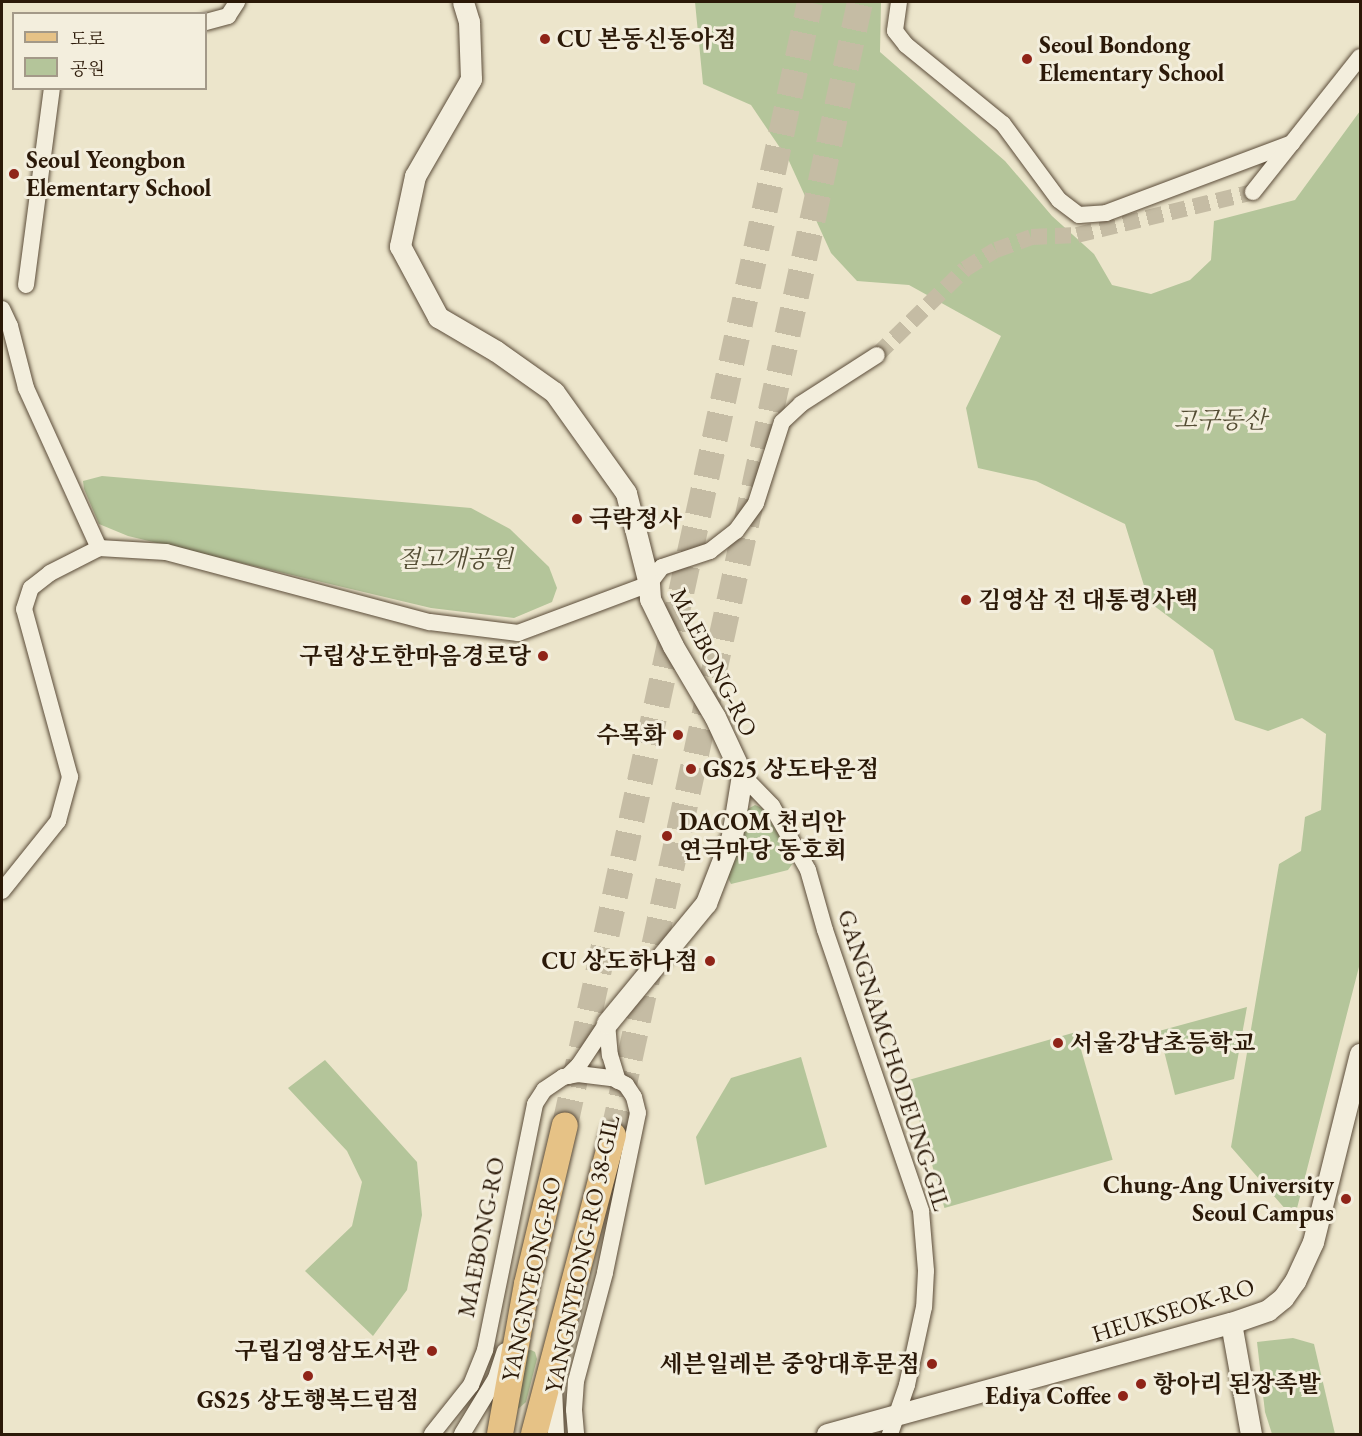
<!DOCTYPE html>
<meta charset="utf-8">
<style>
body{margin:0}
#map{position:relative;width:1362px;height:1436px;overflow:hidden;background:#ece5cb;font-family:"EB Garamond","Noto Serif KR",serif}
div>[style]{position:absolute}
.green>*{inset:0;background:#b4c59a;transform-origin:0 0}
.minor-tunnel>*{height:16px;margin-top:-8px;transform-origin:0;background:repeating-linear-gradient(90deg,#c5bca4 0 16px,transparent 0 24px)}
.primary-tunnel>*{height:26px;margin-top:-13px;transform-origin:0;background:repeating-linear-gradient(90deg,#c5bca4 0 26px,transparent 0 39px)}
.roads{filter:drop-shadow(0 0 2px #5b4c39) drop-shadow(0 0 2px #5b4c39)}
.minor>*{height:16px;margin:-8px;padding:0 8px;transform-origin:8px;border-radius:8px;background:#f3eedd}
.tertiary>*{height:21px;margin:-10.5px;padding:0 10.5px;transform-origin:10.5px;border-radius:10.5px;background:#f3eedd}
.primary>*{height:26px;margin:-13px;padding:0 13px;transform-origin:13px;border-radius:13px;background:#e6c286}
.dots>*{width:16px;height:16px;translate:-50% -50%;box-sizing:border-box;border:3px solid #f3eedd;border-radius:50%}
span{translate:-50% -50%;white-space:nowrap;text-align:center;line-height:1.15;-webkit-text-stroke:6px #f3eedd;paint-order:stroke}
.poi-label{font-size:24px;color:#2b1908;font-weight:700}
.left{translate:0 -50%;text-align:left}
.right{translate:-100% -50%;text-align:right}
.park-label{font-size:24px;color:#544d34;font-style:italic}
.street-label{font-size:24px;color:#2b1908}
.frame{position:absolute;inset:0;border:3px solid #2b1908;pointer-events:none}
.legend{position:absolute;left:12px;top:12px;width:195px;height:78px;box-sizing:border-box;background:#f3eedd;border:2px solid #a39988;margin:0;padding:8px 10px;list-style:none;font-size:18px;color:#2b1908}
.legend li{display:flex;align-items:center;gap:12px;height:30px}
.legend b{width:30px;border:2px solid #a39988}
</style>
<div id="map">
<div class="green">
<div style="clip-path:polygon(695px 2px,881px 2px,880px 52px,1005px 161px,1052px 216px,1094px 254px,1112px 285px,1151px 294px,1190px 280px,1211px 260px,1214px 221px,1295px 200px,1360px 111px,1360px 963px,1295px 1216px,1287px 1211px,1231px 1147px,1279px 864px,1301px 851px,1305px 817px,1321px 810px,1326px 734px,1302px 718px,1268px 731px,1235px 720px,1213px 650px,1149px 602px,1125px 524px,1036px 481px,978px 468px,966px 408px,1001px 336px,909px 285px,857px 281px,831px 253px,789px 161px,751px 105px,703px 84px)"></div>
<div style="clip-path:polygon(102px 476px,471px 508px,510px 529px,549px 567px,557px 588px,552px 602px,514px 618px,431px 608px,128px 536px,99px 524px,84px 489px,83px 481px)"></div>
<div style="clip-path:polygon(755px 805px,762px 808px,793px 858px,793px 863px,788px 870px,731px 884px,728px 878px,744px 811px)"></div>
<div style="clip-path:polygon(1247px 1007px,1234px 1079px,1175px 1095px,1159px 1031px)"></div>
<div style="left:1076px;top:1032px;width:133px;height:175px;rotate:74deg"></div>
<div style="clip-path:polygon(801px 1057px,827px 1147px,705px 1185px,696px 1137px,731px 1078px)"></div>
<div style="clip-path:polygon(325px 1060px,417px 1162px,422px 1215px,407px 1290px,373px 1336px,305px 1271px,352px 1226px,362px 1182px,347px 1151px,288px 1088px)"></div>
<div style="clip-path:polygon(1293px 1338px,1314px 1344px,1335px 1434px,1272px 1434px,1265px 1412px,1257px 1342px)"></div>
<div style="clip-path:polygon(531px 1350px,535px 1352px,537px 1359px,526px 1402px,518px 1409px,515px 1405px,526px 1351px)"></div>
</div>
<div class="minor-tunnel">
<div style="left:877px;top:355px;width:123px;rotate:-44.3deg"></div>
<div style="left:965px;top:269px;width:36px;rotate:-32deg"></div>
<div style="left:996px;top:250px;width:37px;rotate:-20deg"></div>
<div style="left:1031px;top:237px;width:46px;rotate:-2.5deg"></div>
<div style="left:1077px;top:235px;width:181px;rotate:-13.7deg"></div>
</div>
<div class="primary-tunnel">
<div style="left:565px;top:1125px;width:1149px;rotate:-77.69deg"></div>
<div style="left:613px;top:1135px;width:1160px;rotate:-77.7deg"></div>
</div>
<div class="roads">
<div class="minor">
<div style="left:899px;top:2px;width:29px;rotate:98deg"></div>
<div style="left:895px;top:31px;width:18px;rotate:52deg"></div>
<div style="left:906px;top:45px;width:125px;rotate:39.2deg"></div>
<div style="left:1003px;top:124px;width:94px;rotate:53.6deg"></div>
<div style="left:1059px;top:200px;width:25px;rotate:37deg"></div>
<div style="left:1079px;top:215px;width:27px;rotate:-4deg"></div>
<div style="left:1106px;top:213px;width:199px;rotate:-20.6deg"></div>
<div style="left:206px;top:22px;width:23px;rotate:-15deg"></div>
<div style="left:228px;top:16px;width:17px;rotate:-57deg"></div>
<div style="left:1253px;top:192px;width:172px;rotate:-51.6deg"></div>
<div style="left:26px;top:285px;width:199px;rotate:-82.5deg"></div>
<div style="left:2px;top:309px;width:19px;rotate:65deg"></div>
<div style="left:10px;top:326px;width:64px;rotate:75.5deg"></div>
<div style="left:26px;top:388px;width:176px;rotate:65.5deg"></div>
<div style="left:742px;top:775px;width:43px;rotate:45.9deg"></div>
<div style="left:772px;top:806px;width:73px;rotate:60.6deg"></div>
<div style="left:808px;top:870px;width:62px;rotate:74.2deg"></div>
<div style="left:825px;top:930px;width:297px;rotate:71.1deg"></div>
<div style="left:921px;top:1211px;width:60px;rotate:85.2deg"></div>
<div style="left:926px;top:1271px;width:36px;rotate:93deg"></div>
<div style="left:924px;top:1307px;width:80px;rotate:102.3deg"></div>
<div style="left:907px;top:1385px;width:52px;rotate:109.1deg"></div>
<div style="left:2px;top:891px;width:90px;rotate:-51.3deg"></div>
<div style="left:58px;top:821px;width:46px;rotate:-74.7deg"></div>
<div style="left:70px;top:777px;width:174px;rotate:-105.3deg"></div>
<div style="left:24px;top:609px;width:22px;rotate:-72deg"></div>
<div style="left:31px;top:588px;width:24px;rotate:-38deg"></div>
<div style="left:50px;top:573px;width:55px;rotate:-27deg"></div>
<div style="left:99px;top:548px;width:67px;rotate:3.4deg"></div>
<div style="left:166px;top:552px;width:273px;rotate:14.9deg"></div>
<div style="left:430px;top:622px;width:89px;rotate:7.1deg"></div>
<div style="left:518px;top:633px;width:140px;rotate:-20.5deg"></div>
<div style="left:649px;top:584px;width:21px;rotate:-53deg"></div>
<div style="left:662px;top:567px;width:51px;rotate:-18.4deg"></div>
<div style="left:710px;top:551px;width:33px;rotate:-38deg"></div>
<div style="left:736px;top:531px;width:34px;rotate:-54deg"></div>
<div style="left:756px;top:503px;width:85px;rotate:-72.2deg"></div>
<div style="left:782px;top:422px;width:26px;rotate:-43deg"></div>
<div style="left:801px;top:404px;width:90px;rotate:-32.8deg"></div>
<div style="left:607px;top:1023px;width:32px;rotate:85deg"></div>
<div style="left:610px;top:1055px;width:27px;rotate:73deg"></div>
<div style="left:568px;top:1076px;width:16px;rotate:-45deg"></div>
<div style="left:579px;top:1065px;width:50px;rotate:-56.3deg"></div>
<div style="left:554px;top:1388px;width:46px;rotate:87.5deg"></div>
<div style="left:432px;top:1434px;width:63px;rotate:-51.5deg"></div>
<div style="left:471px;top:1385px;width:38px;rotate:-68deg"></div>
<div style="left:485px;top:1350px;width:251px;rotate:-78.5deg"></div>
<div style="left:535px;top:1104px;width:17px;rotate:-57deg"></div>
<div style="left:544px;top:1090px;width:23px;rotate:-34deg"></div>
<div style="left:563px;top:1077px;width:15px;rotate:-11deg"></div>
<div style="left:578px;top:1074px;width:35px;rotate:7deg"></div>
<div style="left:613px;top:1078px;width:15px;rotate:28deg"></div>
<div style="left:626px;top:1085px;width:14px;rotate:56deg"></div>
<div style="left:634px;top:1097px;width:16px;rotate:76deg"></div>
<div style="left:638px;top:1113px;width:163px;rotate:101.7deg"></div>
<div style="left:605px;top:1273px;width:112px;rotate:105deg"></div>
<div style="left:576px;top:1381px;width:29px;rotate:94deg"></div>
<div style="left:574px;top:1410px;width:24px;rotate:85deg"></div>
<div style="left:462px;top:1434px;width:66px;rotate:-58.7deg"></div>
<div style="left:496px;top:1378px;width:28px;rotate:-72deg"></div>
</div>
<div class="tertiary">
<div style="left:463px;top:2px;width:21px;rotate:73deg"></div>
<div style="left:469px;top:22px;width:57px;rotate:88deg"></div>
<div style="left:471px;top:79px;width:112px;rotate:120deg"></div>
<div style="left:415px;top:176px;width:72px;rotate:102.1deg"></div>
<div style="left:400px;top:246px;width:81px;rotate:61.8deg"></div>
<div style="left:438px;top:317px;width:67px;rotate:30.4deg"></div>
<div style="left:496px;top:351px;width:71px;rotate:35.3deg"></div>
<div style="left:554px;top:392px;width:124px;rotate:54.5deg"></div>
<div style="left:626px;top:493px;width:94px;rotate:75.8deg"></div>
<div style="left:649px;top:584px;width:15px;rotate:86deg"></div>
<div style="left:650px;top:599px;width:52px;rotate:63.9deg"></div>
<div style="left:673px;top:646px;width:82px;rotate:59.4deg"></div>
<div style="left:715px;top:717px;width:64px;rotate:65deg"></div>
<div style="left:742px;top:775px;width:62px;rotate:99.3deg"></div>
<div style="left:732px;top:836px;width:72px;rotate:111.2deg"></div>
<div style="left:706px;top:903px;width:156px;rotate:129.5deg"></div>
<div style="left:1231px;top:1323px;width:113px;rotate:79.8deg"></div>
<div style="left:827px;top:1434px;width:419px;rotate:-15.4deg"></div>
<div style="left:1231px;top:1323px;width:39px;rotate:-19deg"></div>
<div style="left:1268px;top:1310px;width:19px;rotate:-39deg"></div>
<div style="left:1283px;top:1298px;width:21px;rotate:-55deg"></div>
<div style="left:1295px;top:1281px;width:43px;rotate:-65.2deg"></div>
<div style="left:1313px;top:1242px;width:194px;rotate:-76deg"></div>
</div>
<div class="primary">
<div style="left:500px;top:1434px;width:152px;rotate:-79.8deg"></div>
<div style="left:527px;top:1284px;width:163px;rotate:-76.6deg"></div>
<div style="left:534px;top:1434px;width:309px;rotate:-75.2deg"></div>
</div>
</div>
<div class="dots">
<div style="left:545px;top:39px;background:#8f2418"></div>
<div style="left:1027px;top:59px;background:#8f2418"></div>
<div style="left:14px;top:174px;background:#8f2418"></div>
<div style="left:577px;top:519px;background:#8f2418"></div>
<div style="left:966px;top:600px;background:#8f2418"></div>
<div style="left:543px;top:656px;background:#8f2418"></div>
<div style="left:678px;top:735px;background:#8f2418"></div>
<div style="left:691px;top:769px;background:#8f2418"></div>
<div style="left:667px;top:836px;background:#8f2418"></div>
<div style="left:710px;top:961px;background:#8f2418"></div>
<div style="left:1058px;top:1043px;background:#8f2418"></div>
<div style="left:1346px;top:1199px;background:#8f2418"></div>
<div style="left:432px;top:1351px;background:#8f2418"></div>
<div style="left:932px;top:1364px;background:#8f2418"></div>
<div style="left:308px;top:1376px;background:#8f2418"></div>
<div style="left:1141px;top:1384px;background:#8f2418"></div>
<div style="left:1123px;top:1396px;background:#8f2418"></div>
</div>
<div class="poi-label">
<span class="left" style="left:557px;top:39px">CU 본동신동아점</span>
<span class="left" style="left:1039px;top:59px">Seoul Bondong<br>Elementary School</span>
<span class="left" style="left:26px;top:174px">Seoul Yeongbon<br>Elementary School</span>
<span class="left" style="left:589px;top:519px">극락정사</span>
<span class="left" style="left:978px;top:600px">김영삼 전 대통령사택</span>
<span class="right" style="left:531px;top:656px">구립상도한마음경로당</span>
<span class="right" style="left:666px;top:735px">수목화</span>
<span class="left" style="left:703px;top:769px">GS25 상도타운점</span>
<span class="left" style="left:679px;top:836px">DACOM 천리안<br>연극마당 동호회</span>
<span class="right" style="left:698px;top:961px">CU 상도하나점</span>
<span class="left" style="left:1070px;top:1043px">서울강남초등학교</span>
<span class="right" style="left:1334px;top:1199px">Chung-Ang University<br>Seoul Campus</span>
<span class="right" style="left:420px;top:1351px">구립김영삼도서관</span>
<span class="right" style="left:920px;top:1364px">세븐일레븐 중앙대후문점</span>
<span class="left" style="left:1153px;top:1384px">항아리 된장족발</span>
<span class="right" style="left:1111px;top:1396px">Ediya Coffee</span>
<span style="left:308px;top:1400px">GS25 상도행복드림점</span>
</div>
<div class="park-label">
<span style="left:1220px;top:420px">고구동산</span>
<span style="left:455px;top:559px">절고개공원</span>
</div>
<div class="street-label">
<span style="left:714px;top:662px;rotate:63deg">MAEBONG-RO</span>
<span style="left:894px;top:1060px;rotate:72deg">GANGNAMCHODEUNG-GIL</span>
<span style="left:481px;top:1237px;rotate:-79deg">MAEBONG-RO</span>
<span style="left:582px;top:1254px;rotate:-78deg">YANGNYEONG-RO 38-GIL</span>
<span style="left:531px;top:1279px;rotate:-78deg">YANGNYEONG-RO</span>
<span style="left:1173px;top:1310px;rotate:-17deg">HEUKSEOK-RO</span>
</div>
<div class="frame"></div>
<ul class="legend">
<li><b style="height:8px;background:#e6c286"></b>도로</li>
<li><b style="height:16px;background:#b4c59a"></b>공원</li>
</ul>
</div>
